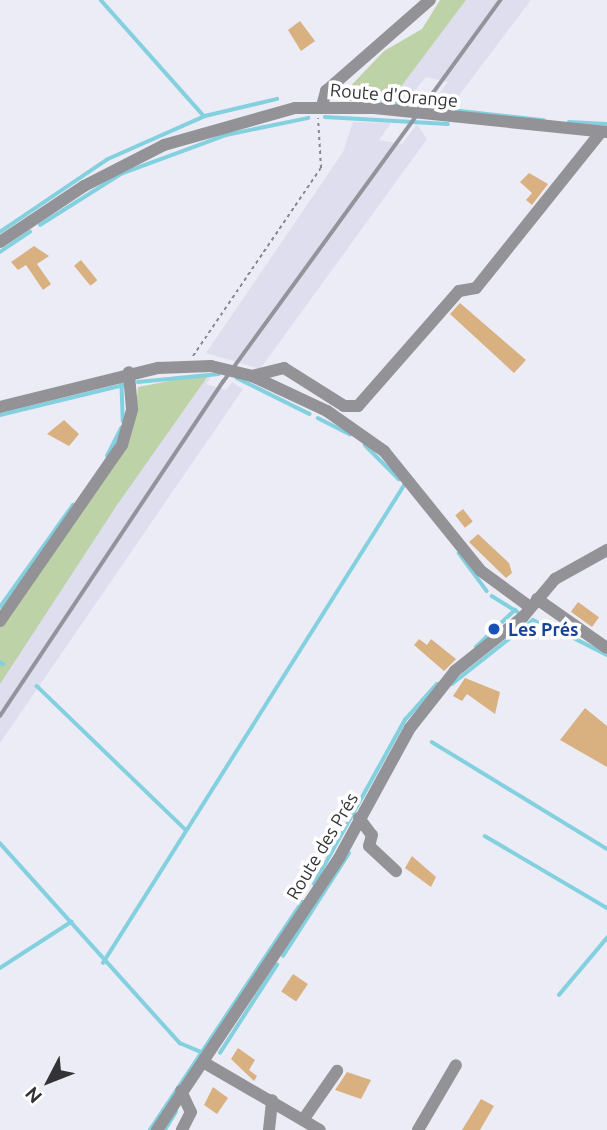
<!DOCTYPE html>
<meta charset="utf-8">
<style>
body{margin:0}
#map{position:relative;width:607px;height:1130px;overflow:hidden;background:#ececf7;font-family:Ubuntu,sans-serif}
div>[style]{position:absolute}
.built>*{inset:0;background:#dedeee}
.green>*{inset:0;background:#bdd2a7}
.stream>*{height:3.5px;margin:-1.75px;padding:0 1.75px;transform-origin:1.75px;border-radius:1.75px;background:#83d0df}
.building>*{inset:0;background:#d9b080;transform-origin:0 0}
.path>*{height:2px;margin-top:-1px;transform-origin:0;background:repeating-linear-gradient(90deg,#87878e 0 3.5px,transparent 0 7px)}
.minor>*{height:12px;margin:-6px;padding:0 6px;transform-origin:6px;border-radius:6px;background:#939397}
.rail>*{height:3.5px;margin:-1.75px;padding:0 1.75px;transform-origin:1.75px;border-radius:1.75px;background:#93939b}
.dots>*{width:19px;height:19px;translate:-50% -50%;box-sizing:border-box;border:4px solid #fff;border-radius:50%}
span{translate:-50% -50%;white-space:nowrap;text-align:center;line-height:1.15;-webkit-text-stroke:7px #fff;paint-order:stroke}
.street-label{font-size:18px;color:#333337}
.transit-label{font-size:18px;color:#164399;font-weight:700}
.left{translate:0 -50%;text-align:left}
.north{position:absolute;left:14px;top:1046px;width:70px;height:70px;-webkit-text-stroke:5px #fff;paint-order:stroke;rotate:228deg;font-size:19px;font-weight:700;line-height:28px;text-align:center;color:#333337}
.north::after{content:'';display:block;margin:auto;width:24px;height:32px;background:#333337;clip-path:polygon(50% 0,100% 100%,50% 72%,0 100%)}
</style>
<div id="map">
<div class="built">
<div style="clip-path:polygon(466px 0,531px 0,454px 102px,435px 99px,448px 82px,426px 77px,408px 99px,394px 96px)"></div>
<div style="clip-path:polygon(353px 122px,391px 123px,379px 140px,402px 144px,417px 124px,427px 139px,260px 369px,206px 353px,343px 152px)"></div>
<div style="clip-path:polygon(204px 375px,212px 375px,206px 384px,226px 390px,232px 382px,243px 389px,0 743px,0 664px)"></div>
</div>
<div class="green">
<div style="clip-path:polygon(440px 0,466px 0,394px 96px,343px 94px,384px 51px,422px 29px)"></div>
<div style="clip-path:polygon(210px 373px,117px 505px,0 684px,0 626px,91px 496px,136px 407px,138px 387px)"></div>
</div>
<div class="stream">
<div style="left:101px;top:0;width:155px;rotate:48.4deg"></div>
<div style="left:334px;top:97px;width:211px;rotate:6.3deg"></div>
<div style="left:325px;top:117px;width:123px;rotate:3.3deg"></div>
<div style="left:569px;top:122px;width:38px;rotate:3deg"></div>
<div style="left:40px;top:225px;width:96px;rotate:-32.2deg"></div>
<div style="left:121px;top:174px;width:112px;rotate:-20.4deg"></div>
<div style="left:226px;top:135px;width:84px;rotate:-11.7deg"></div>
<div style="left:0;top:232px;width:130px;rotate:-34.1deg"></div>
<div style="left:108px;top:159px;width:106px;rotate:-23.9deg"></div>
<div style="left:205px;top:116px;width:74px;rotate:-13.3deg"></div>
<div style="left:0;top:252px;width:36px;rotate:-34deg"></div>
<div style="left:237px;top:378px;width:81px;rotate:26.3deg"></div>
<div style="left:138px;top:382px;width:81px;rotate:-5.6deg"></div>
<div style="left:122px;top:385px;width:36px;rotate:88deg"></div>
<div style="left:0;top:415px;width:128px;rotate:-13.6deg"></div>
<div style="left:318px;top:418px;width:36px;rotate:27deg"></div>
<div style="left:365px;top:445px;width:48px;rotate:45deg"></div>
<div style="left:107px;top:456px;width:31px;rotate:-63deg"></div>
<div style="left:459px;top:553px;width:47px;rotate:53.6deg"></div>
<div style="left:492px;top:596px;width:31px;rotate:32deg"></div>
<div style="left:0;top:607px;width:125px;rotate:-54.4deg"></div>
<div style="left:533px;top:620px;width:30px;rotate:24deg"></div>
<div style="left:568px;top:635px;width:44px;rotate:27.1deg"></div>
<div style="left:476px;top:647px;width:54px;rotate:-43.5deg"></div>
<div style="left:0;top:662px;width:4px;rotate:34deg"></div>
<div style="left:452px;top:684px;width:103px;rotate:-38.3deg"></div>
<div style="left:37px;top:686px;width:207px;rotate:44deg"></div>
<div style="left:432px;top:742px;width:205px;rotate:31.4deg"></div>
<div style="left:485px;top:836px;width:142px;rotate:30.5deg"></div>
<div style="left:0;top:843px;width:106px;rotate:48.1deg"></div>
<div style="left:314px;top:884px;width:188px;rotate:-61deg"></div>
<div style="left:405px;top:720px;width:48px;rotate:-48.4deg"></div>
<div style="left:283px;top:956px;width:122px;rotate:-57.3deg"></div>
<div style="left:103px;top:963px;width:566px;rotate:-57.77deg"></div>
<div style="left:0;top:968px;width:85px;rotate:-32.9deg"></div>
<div style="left:71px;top:922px;width:163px;rotate:48deg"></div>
<div style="left:180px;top:1043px;width:23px;rotate:23deg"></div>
<div style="left:559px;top:995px;width:75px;rotate:-49.9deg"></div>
<div style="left:220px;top:1053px;width:105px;rotate:-57.1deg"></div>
<div style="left:150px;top:1130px;width:274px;rotate:-56.3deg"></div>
<div style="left:165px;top:1130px;width:21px;rotate:-59deg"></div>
</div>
<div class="building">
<div style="clip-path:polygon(300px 21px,315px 41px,301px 51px,288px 30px)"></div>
<div style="clip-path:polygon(529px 173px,548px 184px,532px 205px,526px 200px,532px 193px,520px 182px)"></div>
<div style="clip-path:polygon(34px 246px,49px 256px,37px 264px,51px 284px,43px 290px,26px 265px,18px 270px,11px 262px)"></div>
<div style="left:81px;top:260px;width:26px;height:9px;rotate:51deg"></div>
<div style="clip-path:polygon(460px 303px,526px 360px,514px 373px,450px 314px)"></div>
<div style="clip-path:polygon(64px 420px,79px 434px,69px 446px,47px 434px)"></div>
<div style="left:463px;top:509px;width:16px;height:10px;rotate:52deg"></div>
<div style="clip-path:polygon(478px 534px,509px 563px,512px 573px,506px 578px,469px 542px)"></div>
<div style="left:578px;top:602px;width:26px;height:12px;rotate:36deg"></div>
<div style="clip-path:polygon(419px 639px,427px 645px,431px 639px,456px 659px,444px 671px,414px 645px)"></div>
<div style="clip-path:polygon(465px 678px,500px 692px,495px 714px,467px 694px,462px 701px,453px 696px)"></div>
<div style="clip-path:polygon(585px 708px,607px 726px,607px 767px,560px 740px)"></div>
<div style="clip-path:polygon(412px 856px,436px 877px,431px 887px,405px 868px)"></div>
<div style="left:293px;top:974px;width:18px;height:21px;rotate:34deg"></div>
<div style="clip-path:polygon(238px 1048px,255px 1060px,249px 1070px,257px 1076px,254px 1081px,231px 1059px)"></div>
<div style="clip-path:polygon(347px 1072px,371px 1080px,361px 1099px,335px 1090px)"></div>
<div style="clip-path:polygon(213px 1087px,228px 1098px,217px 1114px,204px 1105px)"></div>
<div style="clip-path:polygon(481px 1099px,494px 1106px,480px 1130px,462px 1130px)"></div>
</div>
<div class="path">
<div style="left:193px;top:356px;width:227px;rotate:-55.8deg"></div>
<div style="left:321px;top:168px;width:50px;rotate:-93.4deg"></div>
</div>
<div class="minor">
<div style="left:322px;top:106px;width:16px;rotate:-75deg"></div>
<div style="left:326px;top:91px;width:138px;rotate:-41.2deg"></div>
<div style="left:0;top:242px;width:101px;rotate:-33.7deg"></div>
<div style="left:84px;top:186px;width:90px;rotate:-27.1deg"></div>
<div style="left:164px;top:145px;width:136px;rotate:-15.8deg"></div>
<div style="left:295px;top:108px;width:79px"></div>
<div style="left:374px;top:108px;width:234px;rotate:5.9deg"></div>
<div style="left:252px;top:376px;width:33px;rotate:-14deg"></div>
<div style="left:284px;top:368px;width:71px;rotate:32.3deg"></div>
<div style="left:344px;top:406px;width:14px"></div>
<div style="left:358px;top:406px;width:153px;rotate:-48.7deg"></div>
<div style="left:459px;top:291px;width:17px;rotate:-10deg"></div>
<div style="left:476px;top:288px;width:200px;rotate:-51.3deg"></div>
<div style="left:0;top:407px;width:163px;rotate:-13.9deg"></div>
<div style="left:158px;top:368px;width:53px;rotate:-2.2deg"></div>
<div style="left:211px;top:366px;width:42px;rotate:13.7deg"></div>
<div style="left:252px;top:376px;width:83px;rotate:25deg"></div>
<div style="left:327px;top:411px;width:70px;rotate:35.1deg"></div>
<div style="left:384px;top:451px;width:154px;rotate:51.1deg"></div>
<div style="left:481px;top:571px;width:61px;rotate:36.3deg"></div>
<div style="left:537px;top:599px;width:85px;rotate:35deg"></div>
<div style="left:0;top:621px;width:214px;rotate:-55.3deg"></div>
<div style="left:122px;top:445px;width:37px;rotate:-74deg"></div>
<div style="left:132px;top:409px;width:37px;rotate:-95deg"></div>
<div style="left:359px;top:818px;width:21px;rotate:53deg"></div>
<div style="left:372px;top:835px;width:11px;rotate:105deg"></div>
<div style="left:369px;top:846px;width:37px;rotate:43deg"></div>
<div style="left:203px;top:1062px;width:135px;rotate:30.2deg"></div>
<div style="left:181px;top:1091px;width:23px;rotate:65deg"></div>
<div style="left:191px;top:1112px;width:20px;rotate:117deg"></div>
<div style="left:303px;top:1120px;width:60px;rotate:-55.2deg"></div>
<div style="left:157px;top:1130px;width:327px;rotate:-56.2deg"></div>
<div style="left:339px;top:858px;width:148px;rotate:-61.4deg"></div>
<div style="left:410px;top:728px;width:73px;rotate:-51.7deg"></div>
<div style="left:455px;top:671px;width:87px;rotate:-38.5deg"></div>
<div style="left:523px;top:617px;width:50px;rotate:-49.9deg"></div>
<div style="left:555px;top:579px;width:60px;rotate:-29.1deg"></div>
<div style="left:269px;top:1130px;width:30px;rotate:-84deg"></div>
<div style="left:418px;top:1130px;width:75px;rotate:-59.7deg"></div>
</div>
<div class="rail">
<div style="left:0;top:716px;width:402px;rotate:-56.3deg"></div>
<div style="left:223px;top:382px;width:472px;rotate:-54deg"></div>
</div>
<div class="dots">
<div style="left:494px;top:629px;background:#1a4fb4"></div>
</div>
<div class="street-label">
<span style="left:394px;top:95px;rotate:5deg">Route d'Orange</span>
<span style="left:322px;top:846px;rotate:-59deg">Route des Prés</span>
</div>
<div class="transit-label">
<span class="left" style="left:508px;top:629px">Les Prés</span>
</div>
<div class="north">N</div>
</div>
